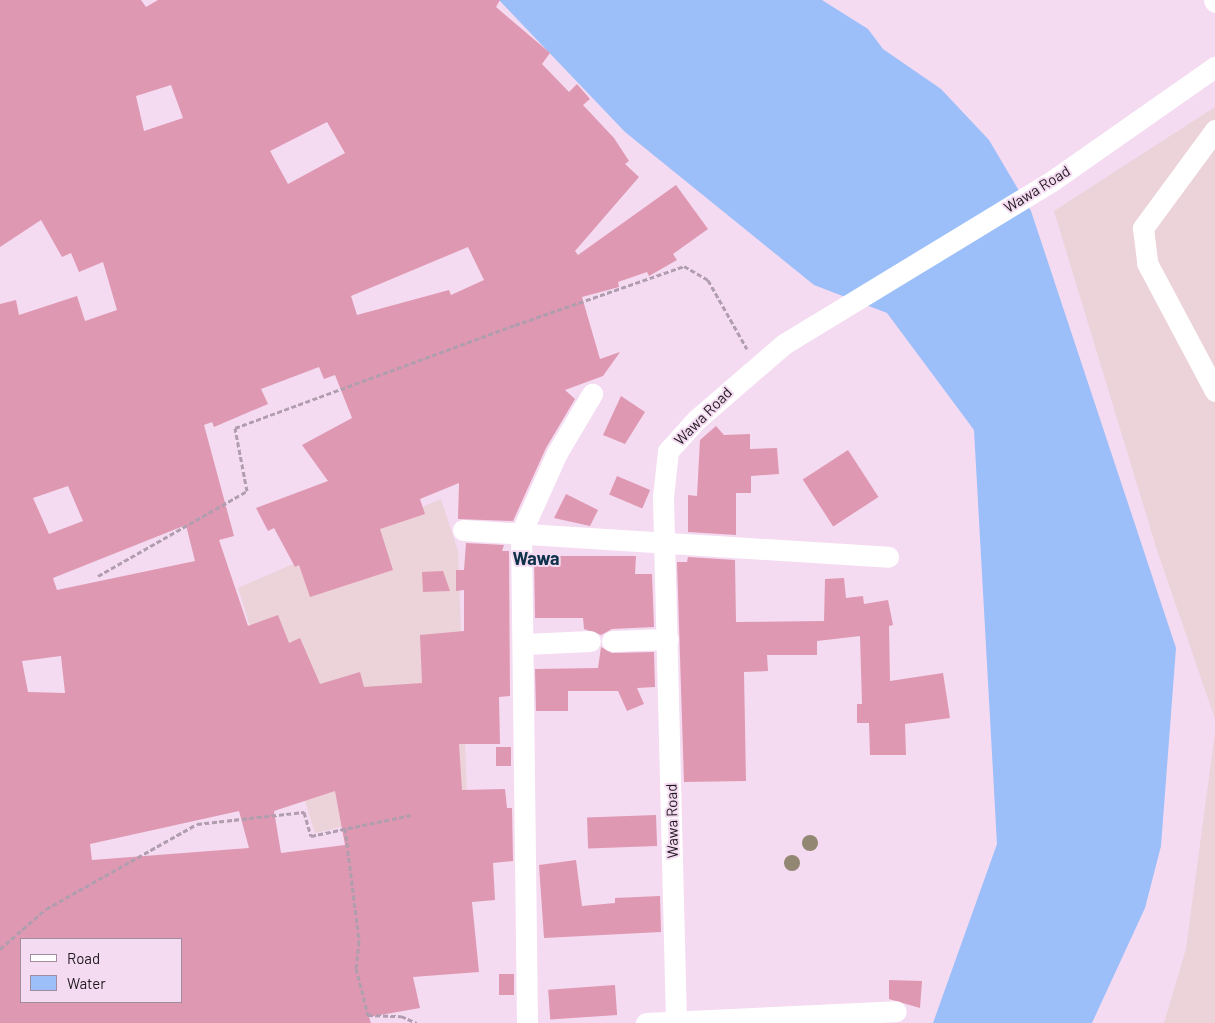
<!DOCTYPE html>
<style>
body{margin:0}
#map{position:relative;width:1215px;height:1023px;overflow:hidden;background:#f4dbf1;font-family:Barlow,sans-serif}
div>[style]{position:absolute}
.education>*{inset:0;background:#ecd2d9}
.water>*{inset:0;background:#9cbff9}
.building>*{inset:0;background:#df98b1;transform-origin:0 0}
.path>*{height:3px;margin-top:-1.5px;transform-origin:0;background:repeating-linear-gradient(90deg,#b09dae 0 5px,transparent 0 7.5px)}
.minor>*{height:21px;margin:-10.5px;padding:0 10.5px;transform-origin:10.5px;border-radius:10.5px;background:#fff}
.trees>*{width:16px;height:16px;margin:-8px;border-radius:50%;background:#918773}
span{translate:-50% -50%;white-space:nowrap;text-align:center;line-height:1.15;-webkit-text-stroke:4px #f4dbf1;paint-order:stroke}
.street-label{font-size:15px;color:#1f171e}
.quarter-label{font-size:18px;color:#0f324b;font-weight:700}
.legend{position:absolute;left:20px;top:938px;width:162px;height:65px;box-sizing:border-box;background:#f4dbf1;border:1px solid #9f8d9d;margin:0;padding:6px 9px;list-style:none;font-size:15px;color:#1f171e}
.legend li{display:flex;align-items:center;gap:10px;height:25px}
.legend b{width:25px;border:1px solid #9f8d9d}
</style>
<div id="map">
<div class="education">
<div style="clip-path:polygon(1215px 107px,1215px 719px,1156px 547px,1054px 211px)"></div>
<div style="clip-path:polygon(441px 499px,458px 551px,467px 797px,315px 833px,238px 588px)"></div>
<div style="clip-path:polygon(1215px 732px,1215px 1023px,1164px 1023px,1186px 949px)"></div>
</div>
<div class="water">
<div style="clip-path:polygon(499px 0,822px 0,868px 29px,883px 49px,941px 89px,989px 140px,1031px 211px,1176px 648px,1161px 846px,1145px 908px,1092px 1023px,933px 1023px,997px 844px,974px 430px,887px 313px,814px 285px,625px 132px)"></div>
</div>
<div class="building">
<div style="clip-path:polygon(evenodd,0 0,141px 0,146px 7px,158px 0,500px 0,496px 7px,550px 53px,542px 64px,569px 92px,577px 84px,590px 99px,583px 105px,614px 138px,629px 161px,625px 164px,639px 177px,575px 251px,578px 255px,676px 185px,708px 229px,673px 254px,677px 260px,649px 276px,647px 272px,618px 282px,619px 287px,582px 297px,600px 359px,620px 352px,603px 376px,565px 390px,575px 399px,546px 448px,513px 521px,458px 519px,459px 483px,420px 499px,425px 514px,380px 529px,393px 570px,310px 597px,299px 565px,295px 567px,274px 528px,268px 531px,256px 508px,328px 481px,302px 445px,352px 418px,335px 375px,324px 379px,319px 367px,261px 389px,268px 404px,214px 427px,212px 422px,204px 425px,234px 536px,219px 540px,248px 626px,278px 615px,289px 643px,300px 638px,320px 684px,360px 672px,364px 687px,422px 683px,420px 635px,464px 631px,464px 590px,456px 591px,456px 570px,464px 570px,466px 543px,504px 545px,502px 551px,509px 551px,510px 696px,499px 697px,500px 744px,459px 744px,462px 790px,505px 789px,507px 808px,512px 808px,513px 861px,493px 863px,495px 900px,472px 902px,479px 972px,413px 977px,420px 1008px,369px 1017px,371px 1023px,0 1023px,0 304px,16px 300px,19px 315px,77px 296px,85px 321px,117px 310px,103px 262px,79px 272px,71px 253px,62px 257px,41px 220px,0 247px,0 0,171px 85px,183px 118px,144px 131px,136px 96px,171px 85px,0 0,327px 122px,345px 153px,288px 184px,270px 151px,327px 122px,0 0,468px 247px,484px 280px,451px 295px,449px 290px,357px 315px,351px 296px,468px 247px,0 0,68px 486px,83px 521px,49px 534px,33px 498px,68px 486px,0 0,186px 525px,195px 561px,57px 590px,53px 578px,186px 525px,0 0,61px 656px,65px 693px,28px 692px,22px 661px,61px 656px,0 0,335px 791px,345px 845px,281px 853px,274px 811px,335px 791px,0 0,239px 811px,249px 848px,92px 860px,90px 844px,239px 811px,0 0,21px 939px,181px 939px,181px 1002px,21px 1002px,21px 939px)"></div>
<div style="clip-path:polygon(621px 396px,645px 412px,625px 444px,603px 435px)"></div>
<div style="clip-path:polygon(716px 426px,724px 435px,750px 434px,750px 449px,777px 448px,779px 474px,751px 476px,751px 493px,736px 493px,736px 535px,688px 532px,688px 495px,697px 496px,700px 440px)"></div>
<div style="left:848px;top:450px;width:56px;height:54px;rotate:57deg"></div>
<div style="left:617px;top:476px;width:36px;height:20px;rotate:23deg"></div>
<div style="clip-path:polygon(566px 494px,598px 510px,590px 526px,554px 518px)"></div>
<div style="clip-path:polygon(534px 556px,636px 556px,635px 574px,652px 574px,654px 627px,612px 629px,601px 635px,584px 629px,583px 618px,535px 618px)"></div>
<div style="clip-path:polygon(688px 557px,735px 560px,736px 622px,824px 621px,825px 579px,844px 578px,846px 598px,863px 596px,864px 604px,888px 600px,893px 625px,889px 626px,890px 681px,943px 673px,950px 718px,905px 724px,906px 755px,870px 755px,869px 723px,857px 723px,857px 704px,862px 704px,860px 636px,817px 641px,817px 655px,767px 655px,768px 671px,744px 672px,746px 781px,684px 782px,677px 562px,687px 562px)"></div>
<div style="clip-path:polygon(443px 571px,450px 591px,423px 592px,422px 572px)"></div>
<div style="clip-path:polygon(601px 647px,612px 653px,654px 652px,655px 687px,637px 688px,644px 704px,627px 711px,618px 691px,568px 691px,568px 711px,536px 711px,535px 669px,598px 668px)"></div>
<div style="left:496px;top:747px;width:15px;height:19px"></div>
<div style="left:656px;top:815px;width:31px;height:69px;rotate:88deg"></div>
<div style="clip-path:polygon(576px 860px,582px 906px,615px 903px,615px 898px,660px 896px,661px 932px,544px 938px,539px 865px)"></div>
<div style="left:499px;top:974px;width:15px;height:21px"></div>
<div style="clip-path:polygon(889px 980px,922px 981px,920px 1008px,889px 999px)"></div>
<div style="left:615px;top:985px;width:30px;height:67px;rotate:86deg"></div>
</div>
<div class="path">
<div style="left:98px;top:576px;width:172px;rotate:-29.7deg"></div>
<div style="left:247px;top:491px;width:64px;rotate:-100.8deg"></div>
<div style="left:235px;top:428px;width:298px;rotate:-20.2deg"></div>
<div style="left:515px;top:325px;width:179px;rotate:-19.2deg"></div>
<div style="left:684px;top:266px;width:28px;rotate:30deg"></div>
<div style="left:708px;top:280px;width:79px;rotate:60.5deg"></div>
<div style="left:345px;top:828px;width:114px;rotate:82.9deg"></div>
<div style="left:359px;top:941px;width:27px;rotate:96deg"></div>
<div style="left:356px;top:968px;width:49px;rotate:75.7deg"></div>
<div style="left:368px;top:1015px;width:33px;rotate:2deg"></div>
<div style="left:401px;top:1016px;width:17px;rotate:24deg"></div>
<div style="left:0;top:949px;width:61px;rotate:-41deg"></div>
<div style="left:46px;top:909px;width:173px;rotate:-29.4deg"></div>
<div style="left:197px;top:824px;width:108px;rotate:-6.4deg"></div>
<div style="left:304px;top:812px;width:25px;rotate:74deg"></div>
<div style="left:311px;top:836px;width:102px;rotate:-11.9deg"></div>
</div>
<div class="minor">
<div style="left:1214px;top:0;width:2px;rotate:63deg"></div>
<div style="left:1215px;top:130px;width:122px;rotate:126.3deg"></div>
<div style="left:1143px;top:228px;width:35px;rotate:83deg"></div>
<div style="left:1147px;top:263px;width:145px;rotate:62deg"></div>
<div style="left:463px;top:530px;width:426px;rotate:3.6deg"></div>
<div style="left:612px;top:641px;width:56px;rotate:-2deg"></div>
<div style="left:525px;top:644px;width:65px;rotate:-2.6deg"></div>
<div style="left:676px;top:1022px;width:525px;rotate:-91.42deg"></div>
<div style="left:663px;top:497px;width:46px;rotate:-83.8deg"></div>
<div style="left:668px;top:451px;width:42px;rotate:-47.9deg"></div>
<div style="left:696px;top:420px;width:116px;rotate:-40.8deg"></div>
<div style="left:784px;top:344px;width:314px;rotate:-31.3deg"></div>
<div style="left:1052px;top:181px;width:199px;rotate:-35deg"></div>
<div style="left:527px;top:1023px;width:490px;rotate:-90.7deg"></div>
<div style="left:521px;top:533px;width:88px;rotate:-65.8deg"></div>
<div style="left:557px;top:453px;width:69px;rotate:-59.3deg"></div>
<div style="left:646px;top:1023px;width:250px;rotate:-2.7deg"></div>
</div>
<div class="trees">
<div style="left:810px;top:843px"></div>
<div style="left:792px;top:863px"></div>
</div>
<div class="street-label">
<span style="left:1037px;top:189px;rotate:-32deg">Wawa Road</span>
<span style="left:703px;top:416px;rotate:-45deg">Wawa Road</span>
<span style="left:672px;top:821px;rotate:-91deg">Wawa Road</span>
</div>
<div class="quarter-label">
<span style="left:536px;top:558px">Wawa</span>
</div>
<ul class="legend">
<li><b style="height:6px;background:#fff"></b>Road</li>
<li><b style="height:14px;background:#9cbff9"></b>Water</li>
</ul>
</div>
